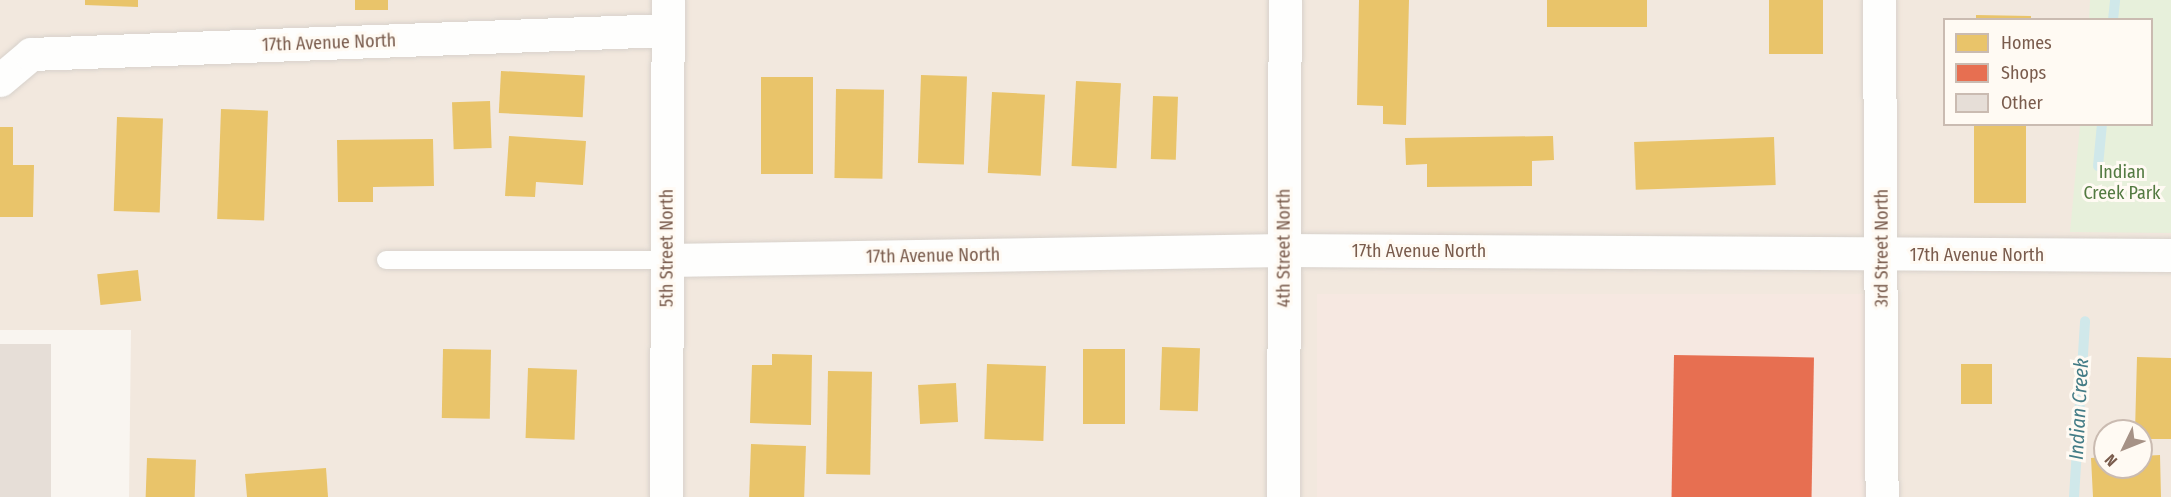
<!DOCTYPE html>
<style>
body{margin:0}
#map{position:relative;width:2171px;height:497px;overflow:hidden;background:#f9f5f0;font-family:"Fira Sans Condensed",sans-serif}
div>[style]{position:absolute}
.residential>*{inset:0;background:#f2e8de}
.commercial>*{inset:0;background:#f6e8e1;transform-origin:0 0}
.green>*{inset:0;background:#e7f0db}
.homes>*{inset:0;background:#e9c46a;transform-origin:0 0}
.shops>*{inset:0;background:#e76f51;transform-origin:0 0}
.stream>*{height:10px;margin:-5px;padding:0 5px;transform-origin:5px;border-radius:5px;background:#d0e8ea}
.building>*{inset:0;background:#e6ded7;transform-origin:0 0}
.roads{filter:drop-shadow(0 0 2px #d7d1cb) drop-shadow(0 0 2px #d7d1cb)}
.lane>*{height:18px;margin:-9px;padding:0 9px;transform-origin:9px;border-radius:9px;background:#fefefd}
.street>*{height:33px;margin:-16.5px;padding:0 16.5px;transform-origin:16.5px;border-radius:16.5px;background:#fefefd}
.secondary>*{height:33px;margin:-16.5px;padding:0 16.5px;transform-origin:16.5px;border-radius:16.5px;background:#fefefd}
span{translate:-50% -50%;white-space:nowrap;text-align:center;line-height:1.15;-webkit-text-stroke:6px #fffaf3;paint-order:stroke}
.street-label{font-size:18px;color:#7a5c4d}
.park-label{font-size:18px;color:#537a41}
.water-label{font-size:20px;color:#437c86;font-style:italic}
.legend{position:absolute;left:1943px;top:18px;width:210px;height:108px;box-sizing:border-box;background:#fffaf3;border:2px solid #cabbb1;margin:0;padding:8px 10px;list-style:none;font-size:18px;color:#7a5c4d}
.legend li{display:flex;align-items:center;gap:12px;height:30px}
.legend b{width:30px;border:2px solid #cabbb1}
.north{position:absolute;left:2093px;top:419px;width:60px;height:60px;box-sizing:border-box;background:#fffaf3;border:2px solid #cabbb1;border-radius:50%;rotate:227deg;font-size:16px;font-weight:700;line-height:24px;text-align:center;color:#7a5c4d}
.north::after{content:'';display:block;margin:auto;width:21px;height:27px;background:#a69286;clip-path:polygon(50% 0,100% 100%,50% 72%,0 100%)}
</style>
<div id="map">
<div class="residential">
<div style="clip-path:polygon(evenodd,0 0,2171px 0,2171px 497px,1866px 497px,1317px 294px,1319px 497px,129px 497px,131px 330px,0 330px,0 0,1944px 20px,2152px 20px,2152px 124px,1944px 124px,1944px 20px,0 0,2105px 431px,2141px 431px,2141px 467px,2105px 467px,2105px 431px)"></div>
</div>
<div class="commercial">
<div style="left:1317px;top:294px;width:549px;height:203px"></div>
</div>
<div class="green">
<div style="clip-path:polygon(2090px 0,2171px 0,2171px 233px,2070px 232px,2080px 125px,2152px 124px,2152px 20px,2089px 19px)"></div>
</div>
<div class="homes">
<div style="clip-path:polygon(85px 0,138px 0,138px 7px,85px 5px)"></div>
<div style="left:355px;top:0;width:33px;height:10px"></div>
<div style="clip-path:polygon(1359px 0,1409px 0,1406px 125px,1383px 124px,1383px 106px,1357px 105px)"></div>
<div style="left:1547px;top:0;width:100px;height:27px"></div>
<div style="left:1769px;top:0;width:54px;height:54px"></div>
<div style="clip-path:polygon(1976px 15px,2031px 16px,2031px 20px,1976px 20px)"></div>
<div style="left:501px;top:71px;width:84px;height:42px;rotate:3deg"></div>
<div style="left:921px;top:75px;width:46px;height:88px;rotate:2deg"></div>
<div style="left:761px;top:77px;width:52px;height:97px"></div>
<div style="left:1076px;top:81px;width:45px;height:85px;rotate:3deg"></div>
<div style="left:836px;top:89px;width:48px;height:89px;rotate:1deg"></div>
<div style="left:992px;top:92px;width:53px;height:81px;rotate:3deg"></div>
<div style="left:1153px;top:96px;width:25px;height:63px;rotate:2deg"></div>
<div style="left:490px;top:101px;width:47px;height:38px;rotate:88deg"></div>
<div style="left:221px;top:109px;width:47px;height:110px;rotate:2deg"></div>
<div style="left:117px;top:117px;width:46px;height:94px;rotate:2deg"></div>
<div style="left:1974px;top:124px;width:52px;height:79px"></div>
<div style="clip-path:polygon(0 127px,13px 127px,13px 165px,34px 165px,33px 217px,0 217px)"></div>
<div style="clip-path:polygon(509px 136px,586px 141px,583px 185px,536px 182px,535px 197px,505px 196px)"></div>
<div style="clip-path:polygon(1553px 136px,1554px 160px,1532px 161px,1532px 186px,1427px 187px,1427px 164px,1406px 165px,1405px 138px)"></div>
<div style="left:1774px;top:137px;width:48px;height:140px;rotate:88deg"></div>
<div style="clip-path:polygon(433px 139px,434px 186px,373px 187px,373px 202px,338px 202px,337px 140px)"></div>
<div style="left:138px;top:270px;width:31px;height:41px;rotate:84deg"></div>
<div style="left:1162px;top:347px;width:38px;height:63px;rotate:2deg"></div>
<div style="left:443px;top:349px;width:48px;height:69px;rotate:1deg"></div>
<div style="left:1083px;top:349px;width:42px;height:75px"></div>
<div style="clip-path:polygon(772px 354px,812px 355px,811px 425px,750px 423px,752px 365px,772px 365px)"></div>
<div style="clip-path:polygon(2137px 357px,2171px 358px,2171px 439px,2141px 439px,2141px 431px,2135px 431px)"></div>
<div style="left:987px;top:364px;width:59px;height:75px;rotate:2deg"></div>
<div style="left:1961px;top:364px;width:31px;height:40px"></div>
<div style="left:528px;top:368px;width:49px;height:70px;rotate:2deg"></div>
<div style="left:828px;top:371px;width:44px;height:103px;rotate:1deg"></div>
<div style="left:956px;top:383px;width:39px;height:38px;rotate:87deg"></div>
<div style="left:751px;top:444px;width:55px;height:53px;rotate:2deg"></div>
<div style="clip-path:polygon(2160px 455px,2161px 497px,2093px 497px,2091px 458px,2105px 457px,2105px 467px,2141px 467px,2141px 456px)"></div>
<div style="left:147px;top:458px;width:49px;height:39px;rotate:2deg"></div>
<div style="clip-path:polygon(326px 468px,328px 497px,247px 497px,245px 474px)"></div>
</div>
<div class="shops">
<div style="left:1674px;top:355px;width:140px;height:142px;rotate:1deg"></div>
</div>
<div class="stream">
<div style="left:2113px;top:20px;width:20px;rotate:-84deg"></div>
<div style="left:2098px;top:166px;width:42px;rotate:-84.6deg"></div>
<div style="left:2074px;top:497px;width:176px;rotate:-86.4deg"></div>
</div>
<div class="building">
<div style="left:51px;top:344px;width:153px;height:51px;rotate:90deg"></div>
</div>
<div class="roads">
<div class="lane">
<div style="left:386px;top:260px;width:280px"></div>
</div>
<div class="street">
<div style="left:0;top:80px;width:40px;rotate:-40deg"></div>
<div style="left:31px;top:54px;width:637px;rotate:-2.16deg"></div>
<div style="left:666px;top:260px;width:618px;rotate:-0.93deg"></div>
<div style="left:1284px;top:250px;width:887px;rotate:0.32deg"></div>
<div style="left:666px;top:497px;width:497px;rotate:-89.8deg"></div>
<div style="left:1283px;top:497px;width:497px;rotate:-89.8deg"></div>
</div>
<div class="secondary">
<div style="left:1879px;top:0;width:497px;rotate:89.7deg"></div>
</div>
</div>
<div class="street-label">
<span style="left:329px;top:43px;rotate:-2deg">17th Avenue North</span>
<span style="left:667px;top:248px;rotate:-90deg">5th Street North</span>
<span style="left:1284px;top:248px;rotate:-90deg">4th Street North</span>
<span style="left:1882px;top:248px;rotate:-90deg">3rd Street North</span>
<span style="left:1419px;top:251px">17th Avenue North</span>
<span style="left:1977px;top:255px">17th Avenue North</span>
<span style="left:933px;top:256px;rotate:-1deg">17th Avenue North</span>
</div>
<div class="park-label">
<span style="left:2122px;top:183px">Indian<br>Creek Park</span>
</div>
<div class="water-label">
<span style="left:2079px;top:409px;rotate:-87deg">Indian Creek</span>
</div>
<ul class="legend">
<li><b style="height:16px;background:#e9c46a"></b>Homes</li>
<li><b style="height:16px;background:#e76f51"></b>Shops</li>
<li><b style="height:16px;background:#e6ded7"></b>Other</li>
</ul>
<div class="north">N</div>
</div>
